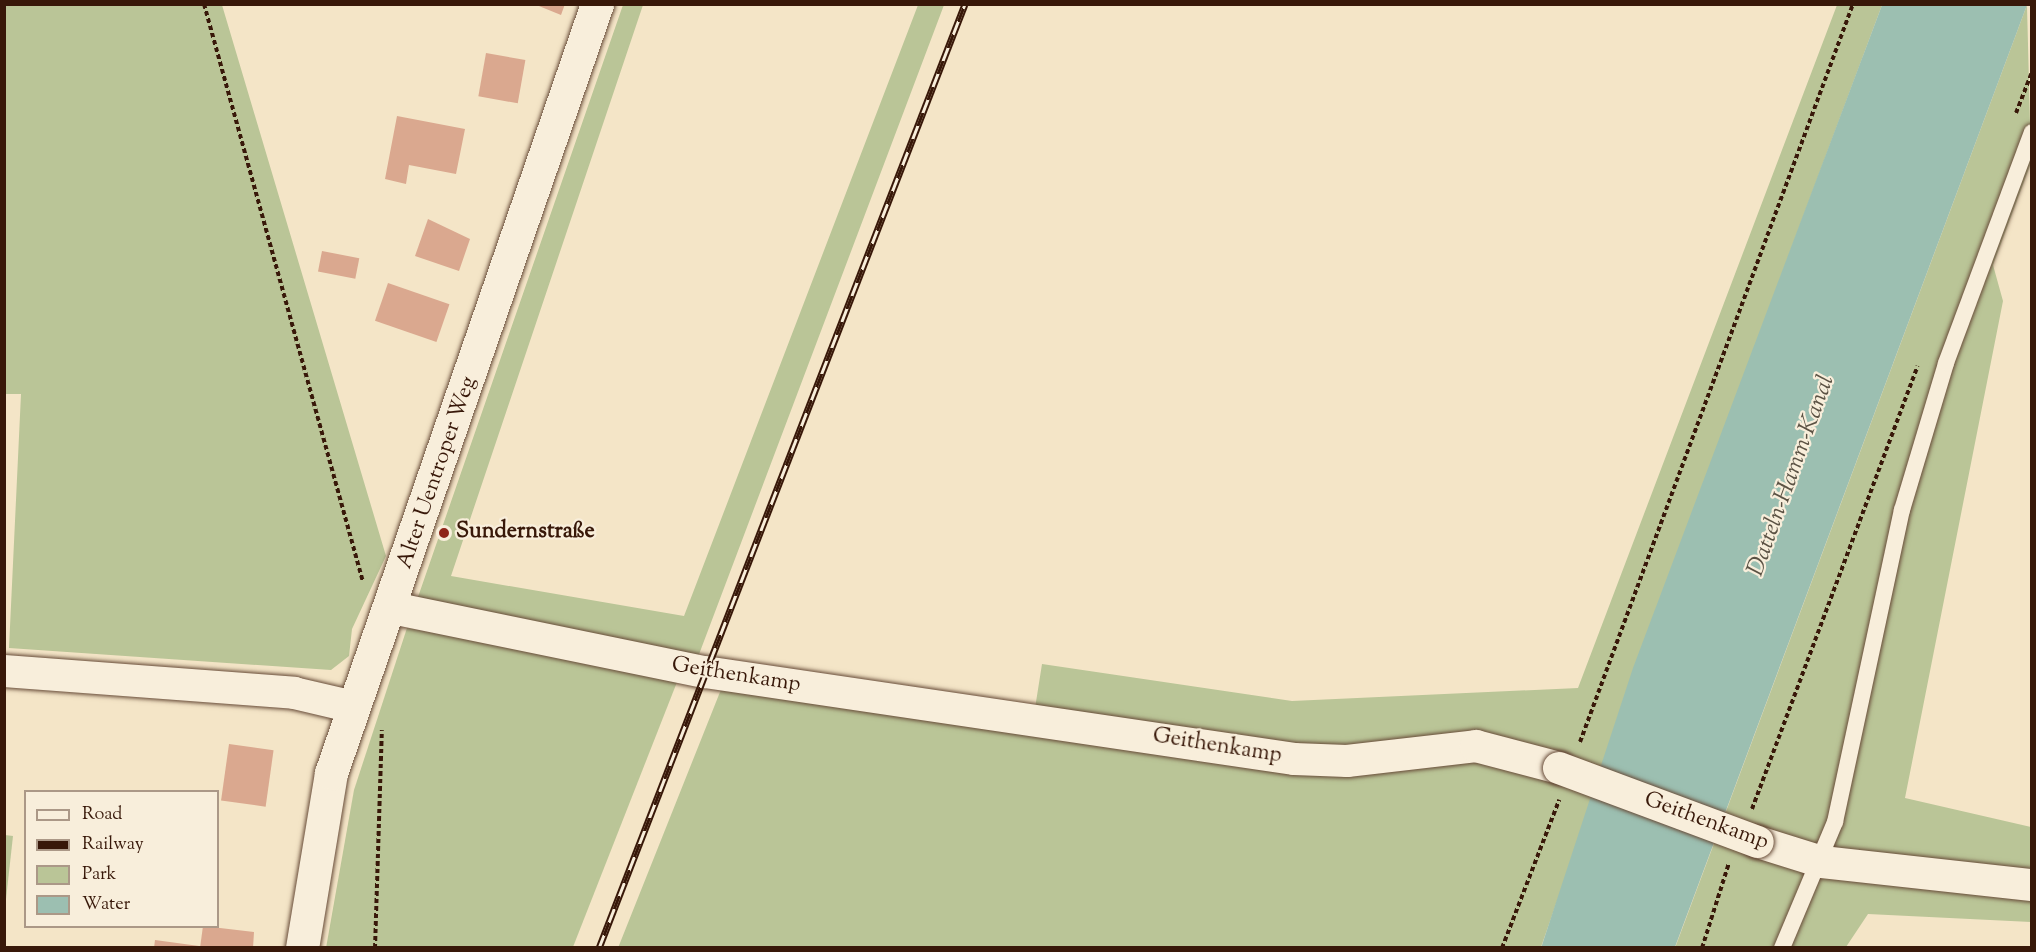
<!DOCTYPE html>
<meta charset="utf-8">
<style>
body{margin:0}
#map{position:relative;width:2036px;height:952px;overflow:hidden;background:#f4e5c7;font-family:"Sorts Mill Goudy",serif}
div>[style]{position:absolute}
.green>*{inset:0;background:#bac597}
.water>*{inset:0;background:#9cbfb1}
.building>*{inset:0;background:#daa88f;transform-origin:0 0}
.path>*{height:4px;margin-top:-2px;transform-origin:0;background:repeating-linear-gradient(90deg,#381809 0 4.5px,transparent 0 7.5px)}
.roads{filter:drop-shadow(0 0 2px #674b38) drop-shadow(0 0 2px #674b38)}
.lane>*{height:16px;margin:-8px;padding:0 8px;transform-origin:8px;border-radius:8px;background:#f8eedb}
.street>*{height:32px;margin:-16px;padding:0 16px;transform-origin:16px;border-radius:16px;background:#f8eedb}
.secondary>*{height:33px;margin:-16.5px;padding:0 16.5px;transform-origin:16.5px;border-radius:16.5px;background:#f8eedb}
.rail>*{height:7px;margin-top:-3.5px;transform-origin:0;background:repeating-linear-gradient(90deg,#f8eedb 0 14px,#381809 0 28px);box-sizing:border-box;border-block:2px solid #381809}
.bridges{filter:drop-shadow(0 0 2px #674b38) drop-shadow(0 0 2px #674b38)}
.street-bridge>*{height:32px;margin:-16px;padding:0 16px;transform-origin:16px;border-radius:16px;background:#f8eedb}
.dots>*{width:16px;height:16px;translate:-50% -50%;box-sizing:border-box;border:3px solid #f8eedb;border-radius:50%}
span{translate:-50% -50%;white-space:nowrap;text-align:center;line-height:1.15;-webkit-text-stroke:4.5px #f8eedb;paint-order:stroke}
.street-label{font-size:22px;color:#381809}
.poi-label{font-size:22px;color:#381809;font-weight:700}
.left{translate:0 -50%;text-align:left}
.water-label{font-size:24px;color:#5b5244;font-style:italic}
.frame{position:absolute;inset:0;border:6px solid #381809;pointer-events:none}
.legend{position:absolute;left:24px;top:790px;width:195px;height:138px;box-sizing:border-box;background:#f8eedb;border:2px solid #ab9887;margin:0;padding:8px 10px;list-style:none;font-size:18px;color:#381809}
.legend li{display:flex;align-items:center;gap:12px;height:30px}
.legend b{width:30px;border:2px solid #ab9887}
</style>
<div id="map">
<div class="green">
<div style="clip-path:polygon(5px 4px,222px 5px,386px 556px,352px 629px,349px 656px,331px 670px,9px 648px,21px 394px,4px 394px)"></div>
<div style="clip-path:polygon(623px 5px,643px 5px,451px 576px,684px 616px,918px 5px,944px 5px,698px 657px,418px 597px)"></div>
<div style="clip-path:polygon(1837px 5px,1882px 5px,1686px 531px,1541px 947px,618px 948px,722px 687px,1033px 721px,1042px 664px,1292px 701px,1578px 688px)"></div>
<div style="clip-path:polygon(2027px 5px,2031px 163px,1993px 265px,2003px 301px,1905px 798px,2031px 827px,2031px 922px,1868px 914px,1846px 947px,1675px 948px)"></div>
<div style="clip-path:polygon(407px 628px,679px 677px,573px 947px,326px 948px,354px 790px)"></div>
<div style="clip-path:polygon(5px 835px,13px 836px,5px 908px,4px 835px)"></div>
</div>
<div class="water">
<div style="clip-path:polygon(1882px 5px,2027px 5px,1675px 947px,1541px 948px,1633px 668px)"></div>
</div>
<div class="building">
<div style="clip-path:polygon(534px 4px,565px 4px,561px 15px)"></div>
<div style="left:486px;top:53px;width:40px;height:44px;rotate:10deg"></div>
<div style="clip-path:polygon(397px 116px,465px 129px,456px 174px,409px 165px,406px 184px,385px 179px)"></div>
<div style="clip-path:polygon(428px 219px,470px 239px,459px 271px,415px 256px)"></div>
<div style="left:322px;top:251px;width:38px;height:21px;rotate:11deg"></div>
<div style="left:388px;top:283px;width:65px;height:40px;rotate:19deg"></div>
<div style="left:229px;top:744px;width:45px;height:57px;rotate:8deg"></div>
<div style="clip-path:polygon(203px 926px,254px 932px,253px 948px,200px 948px)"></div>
<div style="clip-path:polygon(155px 940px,199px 946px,199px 948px,154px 948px)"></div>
</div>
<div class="path">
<div style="left:204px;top:4px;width:599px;rotate:74.62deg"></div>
<div style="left:2016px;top:113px;width:44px;rotate:-68.7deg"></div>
<div style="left:1580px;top:742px;width:787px;rotate:-69.7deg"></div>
<div style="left:1752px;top:809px;width:473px;rotate:-69.5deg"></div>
<div style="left:375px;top:948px;width:218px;rotate:-88.2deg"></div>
<div style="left:1502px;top:948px;width:159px;rotate:-68.9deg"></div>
<div style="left:1702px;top:948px;width:89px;rotate:-72.4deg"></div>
</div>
<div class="roads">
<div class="lane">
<div style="left:1782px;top:948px;width:137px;rotate:-67.2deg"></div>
<div style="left:1835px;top:822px;width:319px;rotate:-77.9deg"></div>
<div style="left:1902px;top:510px;width:153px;rotate:-73.3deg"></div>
<div style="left:1946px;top:363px;width:246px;rotate:-69.6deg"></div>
</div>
<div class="street">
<div style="left:392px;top:608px;width:319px;rotate:11.6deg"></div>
<div style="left:705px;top:672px;width:595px;rotate:8.4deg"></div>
<div style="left:1294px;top:759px;width:53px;rotate:2.2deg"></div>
<div style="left:1347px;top:761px;width:130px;rotate:-6.6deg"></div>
<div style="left:1476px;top:746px;width:86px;rotate:14.8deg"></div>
<div style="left:4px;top:671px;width:291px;rotate:4.3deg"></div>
<div style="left:294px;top:693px;width:62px;rotate:13.1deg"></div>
<div style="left:1758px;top:842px;width:67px;rotate:17.4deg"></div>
<div style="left:1822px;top:862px;width:211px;rotate:6.3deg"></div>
</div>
<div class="secondary">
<div style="left:302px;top:948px;width:177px;rotate:-80.6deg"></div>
<div style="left:331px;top:773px;width:814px;rotate:-70.92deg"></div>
</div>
</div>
<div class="rail">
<div style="left:599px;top:948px;width:1012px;rotate:-68.81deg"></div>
</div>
<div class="bridges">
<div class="street-bridge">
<div style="left:1559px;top:768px;width:212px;rotate:20.4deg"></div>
</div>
</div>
<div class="dots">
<div style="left:444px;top:533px;background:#8f2418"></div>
</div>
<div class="street-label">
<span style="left:438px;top:473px;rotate:-71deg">Alter Uentroper Weg</span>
<span style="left:736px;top:676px;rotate:9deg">Geithenkamp</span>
<span style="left:1217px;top:747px;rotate:9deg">Geithenkamp</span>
<span style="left:1706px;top:822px;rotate:20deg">Geithenkamp</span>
</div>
<div class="poi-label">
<span class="left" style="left:456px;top:533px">Sundernstraße</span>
</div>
<div class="water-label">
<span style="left:1792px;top:476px;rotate:-70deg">Datteln-Hamm-Kanal</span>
</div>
<div class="frame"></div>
<ul class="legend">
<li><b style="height:8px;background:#f8eedb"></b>Road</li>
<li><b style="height:8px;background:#381809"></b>Railway</li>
<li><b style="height:16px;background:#bac597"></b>Park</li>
<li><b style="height:16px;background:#9cbfb1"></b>Water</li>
</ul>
</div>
